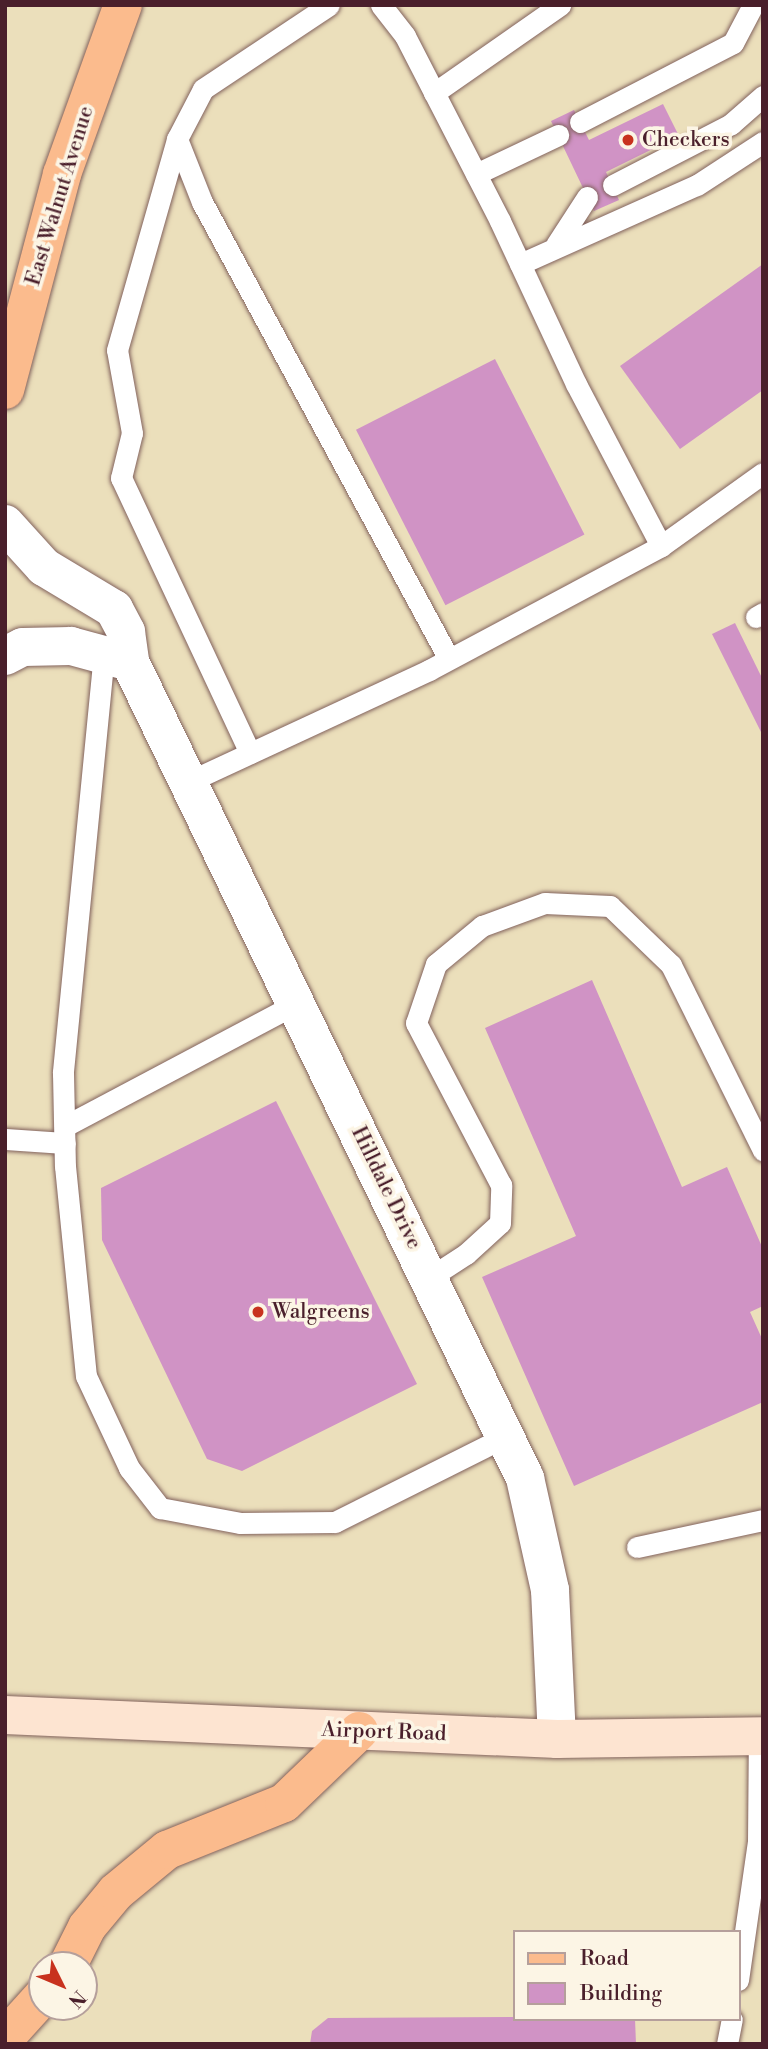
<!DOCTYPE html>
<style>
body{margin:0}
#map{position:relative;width:768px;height:2049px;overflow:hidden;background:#ebdfbb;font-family:"Libre Bodoni",serif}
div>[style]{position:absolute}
.building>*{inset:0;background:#d093c5;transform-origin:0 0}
.roads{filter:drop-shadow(0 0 2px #82625d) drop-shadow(0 0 2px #82625d)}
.service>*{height:21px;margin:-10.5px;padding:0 10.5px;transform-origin:10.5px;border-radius:10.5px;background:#fff}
.minor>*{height:38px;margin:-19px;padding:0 19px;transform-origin:19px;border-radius:19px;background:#fff}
.secondary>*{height:38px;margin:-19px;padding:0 19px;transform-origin:19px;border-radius:19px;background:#fde4d1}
.primary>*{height:38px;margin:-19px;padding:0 19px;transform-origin:19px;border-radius:19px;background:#fbbb8d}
.dots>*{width:19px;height:19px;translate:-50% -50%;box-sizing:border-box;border:4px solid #fcf5e5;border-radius:50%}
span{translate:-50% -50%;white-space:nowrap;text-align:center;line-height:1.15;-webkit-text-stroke:7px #fcf5e5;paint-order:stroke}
.poi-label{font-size:21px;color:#4a1f2b}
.left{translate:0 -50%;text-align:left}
.street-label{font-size:21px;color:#4a1f2b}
.frame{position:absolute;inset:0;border:7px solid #4a1f2b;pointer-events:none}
.legend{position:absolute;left:513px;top:1930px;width:228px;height:91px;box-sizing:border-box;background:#fcf5e5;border:2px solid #b59f9b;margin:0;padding:9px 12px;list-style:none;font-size:21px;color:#4a1f2b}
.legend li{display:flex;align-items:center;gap:14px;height:35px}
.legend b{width:35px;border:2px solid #b59f9b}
.north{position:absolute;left:28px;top:1951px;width:70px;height:70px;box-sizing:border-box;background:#fcf5e5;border:2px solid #b59f9b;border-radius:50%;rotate:133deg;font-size:19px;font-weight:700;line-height:28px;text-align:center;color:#4a1f2b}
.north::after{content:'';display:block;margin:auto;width:24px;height:32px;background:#c8321e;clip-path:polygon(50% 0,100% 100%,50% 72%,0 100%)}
</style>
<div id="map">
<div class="building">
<div style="clip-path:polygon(663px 104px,679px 136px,606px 172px,619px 200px,594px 211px,551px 121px,574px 110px,589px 140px)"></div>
<div style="clip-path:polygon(763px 264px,763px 390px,680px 449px,620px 366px)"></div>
<div style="left:495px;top:359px;width:197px;height:156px;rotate:63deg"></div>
<div style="clip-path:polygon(735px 623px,763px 680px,763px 736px,712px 634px)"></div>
<div style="clip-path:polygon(592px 980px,682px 1187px,727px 1167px,763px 1249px,763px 1306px,750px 1312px,763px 1341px,763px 1402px,574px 1486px,482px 1277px,576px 1236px,485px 1028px)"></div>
<div style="clip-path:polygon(276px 1101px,417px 1384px,242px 1471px,207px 1459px,102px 1240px,101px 1188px)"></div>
<div style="clip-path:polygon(514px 2017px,635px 2019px,636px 2044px,310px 2044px,312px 2031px,328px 2018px)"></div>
</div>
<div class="roads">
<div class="service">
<div style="left:381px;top:5px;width:39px;rotate:52deg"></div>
<div style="left:405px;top:36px;width:208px;rotate:62.8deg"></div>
<div style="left:500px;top:221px;width:180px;rotate:65deg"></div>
<div style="left:576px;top:384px;width:183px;rotate:62.3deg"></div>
<div style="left:434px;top:93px;width:154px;rotate:-34.9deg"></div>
<div style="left:580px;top:122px;width:172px;rotate:-27.3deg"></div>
<div style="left:733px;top:43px;width:43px;rotate:-62.2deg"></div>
<div style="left:177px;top:139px;width:68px;rotate:68.4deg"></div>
<div style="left:202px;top:202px;width:519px;rotate:61.61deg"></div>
<div style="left:476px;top:174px;width:91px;rotate:-25.4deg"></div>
<div style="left:613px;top:185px;width:133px;rotate:-27.3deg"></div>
<div style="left:731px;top:124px;width:43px;rotate:-41.2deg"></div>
<div style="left:556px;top:245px;width:57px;rotate:-57.1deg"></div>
<div style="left:520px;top:264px;width:194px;rotate:-24.1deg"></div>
<div style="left:697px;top:185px;width:79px;rotate:-33.1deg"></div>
<div style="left:756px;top:617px;width:8px;rotate:-30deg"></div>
<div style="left:104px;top:653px;width:422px;rotate:95.6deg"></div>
<div style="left:63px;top:1073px;width:93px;rotate:88.8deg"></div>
<div style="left:65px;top:1166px;width:211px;rotate:84.3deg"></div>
<div style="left:86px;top:1376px;width:102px;rotate:64.9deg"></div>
<div style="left:129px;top:1468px;width:51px;rotate:52.2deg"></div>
<div style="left:160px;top:1508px;width:81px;rotate:10.6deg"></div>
<div style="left:240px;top:1523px;width:95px;rotate:-0.6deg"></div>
<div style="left:335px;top:1522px;width:190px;rotate:-26.6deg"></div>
<div style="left:250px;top:753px;width:304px;rotate:-115.1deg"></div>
<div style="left:121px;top:478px;width:46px;rotate:-76.3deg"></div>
<div style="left:132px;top:433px;width:84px;rotate:-100.2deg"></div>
<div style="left:117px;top:350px;width:219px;rotate:-74.1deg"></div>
<div style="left:177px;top:139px;width:56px;rotate:-62.5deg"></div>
<div style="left:203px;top:89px;width:151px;rotate:-33.7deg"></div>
<div style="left:190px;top:781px;width:264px;rotate:-24.9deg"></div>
<div style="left:429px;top:670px;width:263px;rotate:-28.1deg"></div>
<div style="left:661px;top:546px;width:125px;rotate:-35.6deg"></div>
<div style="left:65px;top:1126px;width:263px;rotate:-27.9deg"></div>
<div style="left:5px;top:1139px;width:60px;rotate:3.8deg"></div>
<div style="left:429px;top:1278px;width:44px;rotate:-33deg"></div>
<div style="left:466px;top:1254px;width:46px;rotate:-42.4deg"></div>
<div style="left:500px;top:1223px;width:38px;rotate:-88deg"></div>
<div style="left:501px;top:1185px;width:183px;rotate:-117.7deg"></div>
<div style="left:416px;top:1023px;width:62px;rotate:-71.3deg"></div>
<div style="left:436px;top:964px;width:60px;rotate:-39.6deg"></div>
<div style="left:482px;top:926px;width:67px;rotate:-20.1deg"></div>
<div style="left:545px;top:903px;width:65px;rotate:2.6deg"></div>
<div style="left:610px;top:906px;width:85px;rotate:44deg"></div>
<div style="left:671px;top:965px;width:207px;rotate:63.6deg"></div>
<div style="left:637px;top:1547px;width:129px;rotate:-12.1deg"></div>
<div style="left:738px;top:1980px;width:140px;rotate:-81.8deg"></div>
<div style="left:758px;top:1841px;width:105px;rotate:-89.5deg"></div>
<div style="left:727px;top:2044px;width:25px;rotate:-79deg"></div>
</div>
<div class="minor">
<div style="left:5px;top:524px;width:58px;rotate:47.8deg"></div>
<div style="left:44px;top:567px;width:82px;rotate:31deg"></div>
<div style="left:114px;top:609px;width:26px;rotate:62deg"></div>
<div style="left:126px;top:632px;width:30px;rotate:82deg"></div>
<div style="left:130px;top:662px;width:907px;rotate:64.17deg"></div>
<div style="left:525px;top:1478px;width:115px;rotate:77.4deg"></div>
<div style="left:550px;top:1590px;width:149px;rotate:87.3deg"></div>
<div style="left:5px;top:656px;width:20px;rotate:-27deg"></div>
<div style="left:23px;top:647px;width:48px;rotate:-1.2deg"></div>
<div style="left:71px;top:646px;width:61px;rotate:15.2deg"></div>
</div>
<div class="secondary">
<div style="left:5px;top:1715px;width:553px;rotate:2.49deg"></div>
<div style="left:557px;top:1739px;width:206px;rotate:-0.8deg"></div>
</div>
<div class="primary">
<div style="left:5px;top:390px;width:223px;rotate:-75.2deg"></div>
<div style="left:62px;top:174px;width:180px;rotate:-70.2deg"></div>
<div style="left:68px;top:1965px;width:42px;rotate:-63.4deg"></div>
<div style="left:87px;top:1927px;width:45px;rotate:-50.4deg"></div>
<div style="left:116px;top:1892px;width:66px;rotate:-39.5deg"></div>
<div style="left:167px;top:1850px;width:126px;rotate:-21.9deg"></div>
<div style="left:284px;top:1803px;width:104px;rotate:-43.8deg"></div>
<div style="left:5px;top:2038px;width:55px;rotate:-47.9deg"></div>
</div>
</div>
<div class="dots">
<div style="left:628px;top:140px;background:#c8321e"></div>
<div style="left:258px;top:1312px;background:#c8321e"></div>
</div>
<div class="poi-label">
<span class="left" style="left:642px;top:140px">Checkers</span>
<span class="left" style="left:272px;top:1312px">Walgreens</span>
</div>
<div class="street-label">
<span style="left:60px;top:196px;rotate:-73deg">East Walnut Avenue</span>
<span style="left:386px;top:1188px;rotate:64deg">Hilldale Drive</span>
<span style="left:384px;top:1732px;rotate:2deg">Airport Road</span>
</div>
<div class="frame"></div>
<ul class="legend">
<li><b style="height:9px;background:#fbbb8d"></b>Road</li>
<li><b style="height:19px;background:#d093c5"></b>Building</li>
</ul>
<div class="north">N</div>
</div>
